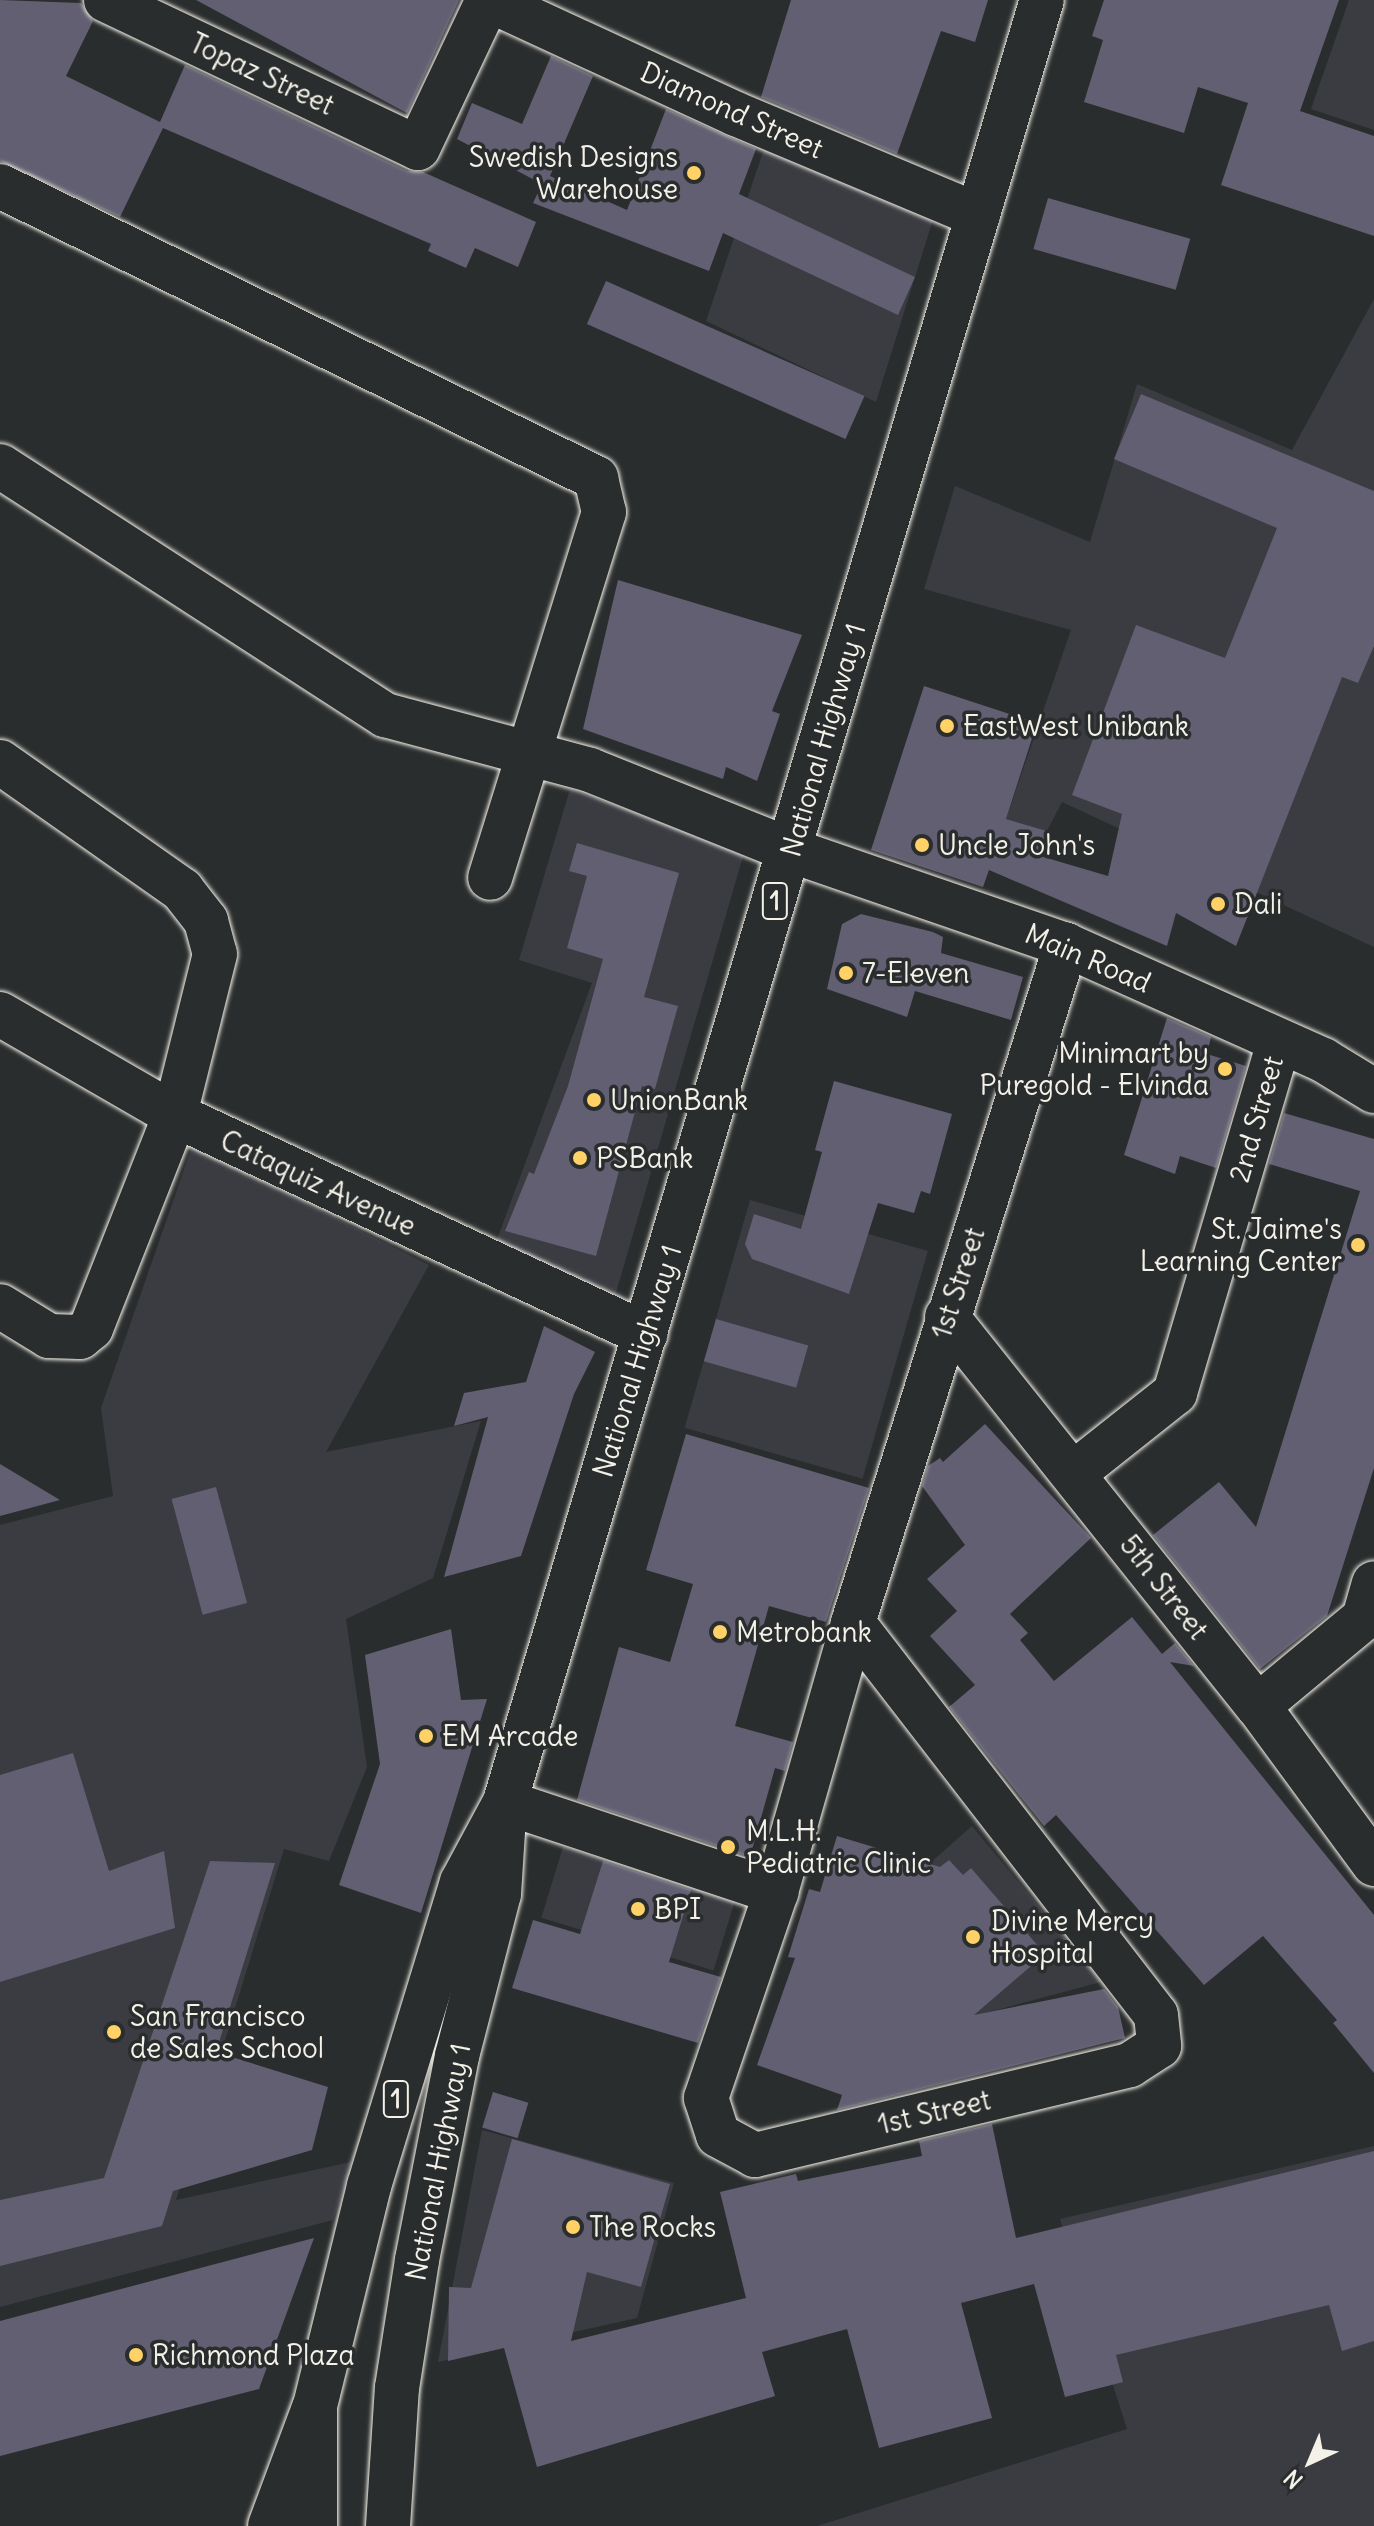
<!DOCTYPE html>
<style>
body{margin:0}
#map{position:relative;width:1374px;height:2526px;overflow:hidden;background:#2a2d2e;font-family:Delius,sans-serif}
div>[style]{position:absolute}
.built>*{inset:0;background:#3a3c42;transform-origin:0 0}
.building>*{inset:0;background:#615f71;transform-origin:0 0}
.roads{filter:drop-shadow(0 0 2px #f4f1e8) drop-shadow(0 0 2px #f4f1e8)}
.minor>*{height:44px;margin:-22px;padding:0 22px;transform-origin:22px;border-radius:22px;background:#2a2d2e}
.major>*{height:44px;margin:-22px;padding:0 22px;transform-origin:22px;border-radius:22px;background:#2a2d2e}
.highway>*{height:44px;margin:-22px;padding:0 22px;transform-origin:22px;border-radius:22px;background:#2a2d2e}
.dots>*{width:22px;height:22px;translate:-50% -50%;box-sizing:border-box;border:4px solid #2a2d2e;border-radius:50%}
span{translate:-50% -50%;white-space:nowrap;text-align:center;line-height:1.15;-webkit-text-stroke:7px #2a2d2e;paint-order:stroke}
.shield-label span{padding:2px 6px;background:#2a2d2e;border:2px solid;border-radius:6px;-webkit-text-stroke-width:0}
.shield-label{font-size:26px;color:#f4f1e8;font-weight:700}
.street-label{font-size:28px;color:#f4f1e8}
.poi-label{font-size:28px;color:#f4f1e8}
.right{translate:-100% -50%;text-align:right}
.left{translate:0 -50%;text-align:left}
.north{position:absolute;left:1270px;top:2422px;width:80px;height:80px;-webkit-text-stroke:6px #2a2d2e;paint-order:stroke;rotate:224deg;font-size:22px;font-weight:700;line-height:32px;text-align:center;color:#f4f1e8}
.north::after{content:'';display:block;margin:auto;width:28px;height:36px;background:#f4f1e8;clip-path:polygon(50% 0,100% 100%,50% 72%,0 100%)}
</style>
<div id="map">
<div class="built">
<div style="clip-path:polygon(1349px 0,1374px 0,1374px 130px,1311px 109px)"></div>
<div style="clip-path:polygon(767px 140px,935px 213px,876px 402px,706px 321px)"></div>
<div style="clip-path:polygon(1374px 299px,1374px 947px,1062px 802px,1047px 831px,1006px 819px,1071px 630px,924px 589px,955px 486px,1090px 542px,1137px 384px,1292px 450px)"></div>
<div style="clip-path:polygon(570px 789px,744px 853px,613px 1303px,493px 1250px,592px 983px,519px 960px)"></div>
<div style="clip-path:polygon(192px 1147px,429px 1265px,326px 1452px,481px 1421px,433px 1578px,346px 1619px,367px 1767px,329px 1861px,284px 1849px,176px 2200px,351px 2162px,333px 2220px,0 2307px,0 1525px,113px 1496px,101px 1408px)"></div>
<div style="left:750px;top:1200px;width:185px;height:237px;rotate:16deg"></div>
<div style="clip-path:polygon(972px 1826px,1101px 1982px,910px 2033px,896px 1893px)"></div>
<div style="left:563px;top:1847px;width:180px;height:74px;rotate:17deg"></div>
<div style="clip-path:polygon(482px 2130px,674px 2183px,637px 2318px,438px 2362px)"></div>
<div style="clip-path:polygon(1374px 2146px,1374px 2526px,817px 2526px,1127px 2429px,1060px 2219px)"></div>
</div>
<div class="building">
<div style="clip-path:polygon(0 0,81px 3px,93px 21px,66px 76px,160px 122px,185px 65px,407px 171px,423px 172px,536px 222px,518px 267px,475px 248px,466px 268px,428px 251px,431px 244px,163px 128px,120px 217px,0 161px)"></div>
<div style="clip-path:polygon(196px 0,459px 0,407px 113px)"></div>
<div style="clip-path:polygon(791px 0,988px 0,975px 42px,941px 31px,897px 154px,761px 97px)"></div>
<div style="clip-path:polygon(1104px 0,1339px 0,1300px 111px,1374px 136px,1374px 236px,1221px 185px,1248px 103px,1198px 87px,1184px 133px,1084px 102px,1103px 40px,1092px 36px)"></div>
<div style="clip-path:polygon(551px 56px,593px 76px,550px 176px,627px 210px,666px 109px,756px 149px,739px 194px,915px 277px,898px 315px,723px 233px,709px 271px,533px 203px,542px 184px,457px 139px,472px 103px,522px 124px)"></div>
<div style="left:1048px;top:198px;width:148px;height:53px;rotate:16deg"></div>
<div style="left:606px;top:281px;width:283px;height:47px;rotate:24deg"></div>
<div style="clip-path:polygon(1141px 394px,1374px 491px,1374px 646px,1358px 683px,1342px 677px,1236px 946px,1176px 913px,1167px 946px,989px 870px,983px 887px,871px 850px,924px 686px,1037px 723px,1006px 819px,1047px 831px,1040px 856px,1108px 876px,1122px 814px,1072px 795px,1136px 625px,1225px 658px,1277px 528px,1114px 459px)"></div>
<div style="clip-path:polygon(618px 580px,802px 635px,772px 711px,780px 714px,757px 781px,726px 767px,723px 779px,583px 729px)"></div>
<div style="clip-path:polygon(577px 843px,679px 873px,644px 997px,678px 1006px,655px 1089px,642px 1086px,596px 1256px,505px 1231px,529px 1172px,534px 1174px,568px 1086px,603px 959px,567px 948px,587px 876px,569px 871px)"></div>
<div style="clip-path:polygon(861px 914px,933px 932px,943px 937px,941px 953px,1023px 977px,1011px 1020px,915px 991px,907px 1017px,827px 989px,842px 924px)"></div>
<div style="clip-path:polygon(1167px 1018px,1211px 1037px,1207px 1054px,1246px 1066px,1216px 1168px,1180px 1156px,1175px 1174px,1124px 1155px)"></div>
<div style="clip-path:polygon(834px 1081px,952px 1114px,930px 1194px,921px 1191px,914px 1213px,878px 1203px,849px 1294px,752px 1259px,745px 1244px,754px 1214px,801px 1229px,822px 1152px,815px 1150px)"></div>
<div style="clip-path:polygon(1284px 1113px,1374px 1139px,1374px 1468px,1327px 1616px,1260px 1669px,1153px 1535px,1219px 1482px,1256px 1527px,1360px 1191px,1269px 1164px)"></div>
<div style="left:716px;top:1319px;width:96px;height:44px;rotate:16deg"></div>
<div style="clip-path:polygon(544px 1326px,595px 1352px,574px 1394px,521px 1556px,444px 1577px,488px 1417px,454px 1426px,464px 1393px,526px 1382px)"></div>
<div style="clip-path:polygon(985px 1424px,1091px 1538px,1010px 1614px,1028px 1633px,1020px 1640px,1054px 1681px,1132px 1617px,1162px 1654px,1175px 1643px,1194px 1666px,1170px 1662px,1374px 1915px,1374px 2073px,1333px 2023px,1337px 2020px,1263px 1936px,1204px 1985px,1056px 1815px,1044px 1826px,949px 1707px,975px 1685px,930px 1636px,957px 1611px,927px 1579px,965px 1545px,922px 1486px,928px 1466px,940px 1458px,943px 1462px)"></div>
<div style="clip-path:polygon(686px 1434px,869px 1488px,826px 1622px,769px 1606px,735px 1726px,793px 1742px,785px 1771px,775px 1768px,750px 1857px,577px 1800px,619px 1647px,670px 1662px,693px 1584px,646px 1570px)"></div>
<div style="clip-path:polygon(0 1464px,60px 1500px,0 1516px)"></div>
<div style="left:216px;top:1487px;width:120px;height:46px;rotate:75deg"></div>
<div style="clip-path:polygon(451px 1629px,461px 1700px,487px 1699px,421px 1913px,339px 1885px,380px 1764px,365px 1655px)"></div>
<div style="clip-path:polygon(73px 1753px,109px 1871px,164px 1851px,175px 1928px,0 1982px,0 1775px)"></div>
<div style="clip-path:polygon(837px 1836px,940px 1867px,949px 1860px,963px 1875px,971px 1868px,1045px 1954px,974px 2015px,1104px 1989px,1118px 2007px,1125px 2038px,837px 2110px,842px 2095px,757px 2065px,795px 1958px,788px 1957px,809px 1889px,820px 1892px)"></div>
<div style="clip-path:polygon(210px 1861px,275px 1863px,216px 2052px,328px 2087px,312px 2150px,173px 2191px,162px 2226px,0 2266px,0 2200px,104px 2178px)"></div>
<div style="clip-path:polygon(603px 1861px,691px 1890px,669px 1962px,721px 1977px,698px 2043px,512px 1988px,533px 1920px,580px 1934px)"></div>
<div style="left:493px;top:2092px;width:37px;height:37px;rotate:17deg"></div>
<div style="clip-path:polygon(992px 2124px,1016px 2238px,1374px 2151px,1374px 2341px,1342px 2351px,1329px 2305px,1116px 2355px,1123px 2382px,1065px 2397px,1034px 2284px,961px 2303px,992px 2418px,879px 2448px,847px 2329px,762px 2352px,775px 2396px,537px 2467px,504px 2348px,448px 2361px,449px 2287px,471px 2288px,512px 2139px,670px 2184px,641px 2287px,587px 2272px,571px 2341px,746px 2298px,720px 2192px,796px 2174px,798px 2181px,922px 2156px,919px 2141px)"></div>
<div style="clip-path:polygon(314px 2238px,259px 2389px,0 2456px,0 2321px)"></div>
</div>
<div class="roads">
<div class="minor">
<div style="left:106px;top:0;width:345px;rotate:25.4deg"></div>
<div style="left:418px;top:148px;width:164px;rotate:-64.7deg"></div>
<div style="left:489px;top:0;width:272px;rotate:24.8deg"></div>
<div style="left:736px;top:114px;width:262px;rotate:22.7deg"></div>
<div style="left:0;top:186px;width:664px;rotate:26.1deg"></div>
<div style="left:596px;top:478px;width:35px;rotate:77deg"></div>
<div style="left:604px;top:512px;width:383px;rotate:107.3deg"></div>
<div style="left:0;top:466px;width:459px;rotate:32.9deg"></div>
<div style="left:385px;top:715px;width:212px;rotate:15deg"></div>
<div style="left:590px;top:770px;width:215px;rotate:21.8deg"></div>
<div style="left:790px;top:850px;width:292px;rotate:19deg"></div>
<div style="left:1066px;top:945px;width:282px;rotate:24.1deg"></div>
<div style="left:1323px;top:1060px;width:60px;rotate:31.3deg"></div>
<div style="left:0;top:762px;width:223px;rotate:35.1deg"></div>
<div style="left:182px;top:890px;width:39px;rotate:52deg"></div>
<div style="left:206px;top:921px;width:34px;rotate:75deg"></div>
<div style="left:215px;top:954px;width:166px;rotate:104deg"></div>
<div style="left:175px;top:1115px;width:229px;rotate:111.5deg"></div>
<div style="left:91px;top:1328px;width:14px;rotate:141deg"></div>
<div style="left:80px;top:1337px;width:31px;rotate:-178deg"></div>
<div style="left:49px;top:1336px;width:57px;rotate:-148.5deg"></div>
<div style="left:0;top:1014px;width:202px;rotate:30deg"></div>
<div style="left:175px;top:1115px;width:519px;rotate:24.98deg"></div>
<div style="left:947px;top:1317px;width:498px;rotate:51.4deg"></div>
<div style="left:1258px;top:1706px;width:196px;rotate:53.7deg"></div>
<div style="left:1074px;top:1473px;width:129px;rotate:-38.4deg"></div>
<div style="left:1175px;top:1393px;width:365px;rotate:-73.5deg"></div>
<div style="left:853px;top:1623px;width:495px;rotate:52.3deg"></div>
<div style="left:1156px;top:2015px;width:31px;rotate:84deg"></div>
<div style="left:1159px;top:2046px;width:35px;rotate:147deg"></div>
<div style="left:1130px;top:2065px;width:386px;rotate:166.5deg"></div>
<div style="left:755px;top:2155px;width:42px;rotate:-151.6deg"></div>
<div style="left:718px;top:2135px;width:39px;rotate:-108deg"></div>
<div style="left:706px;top:2098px;width:218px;rotate:-71.2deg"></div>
<div style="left:776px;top:1892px;width:280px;rotate:-74deg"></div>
<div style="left:853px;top:1623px;width:711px;rotate:-72.56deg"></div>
<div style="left:1258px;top:1706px;width:138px;rotate:-39.7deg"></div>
<div style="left:1364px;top:1618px;width:36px;rotate:-74deg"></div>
<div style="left:505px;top:1802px;width:286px;rotate:18.4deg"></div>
</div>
<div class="major">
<div style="left:270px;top:2526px;width:126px;rotate:-69.6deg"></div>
</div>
<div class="highway">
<div style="left:315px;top:2526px;width:120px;rotate:-90deg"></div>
<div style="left:315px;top:2406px;width:227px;rotate:-76.2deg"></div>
<div style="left:369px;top:2186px;width:318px;rotate:-73deg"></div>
<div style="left:462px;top:1882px;width:91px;rotate:-61.7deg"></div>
<div style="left:505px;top:1802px;width:1880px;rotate:-73.41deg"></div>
<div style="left:388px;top:2526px;width:138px;rotate:-86.3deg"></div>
<div style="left:397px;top:2388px;width:130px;rotate:-81.1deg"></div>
<div style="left:417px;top:2260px;width:208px;rotate:-78.9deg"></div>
<div style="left:457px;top:2056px;width:167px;rotate:-75.5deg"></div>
<div style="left:499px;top:1894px;width:78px;rotate:-86.3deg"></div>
</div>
</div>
<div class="dots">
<div style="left:694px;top:173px;background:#ffd166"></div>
<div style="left:947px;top:726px;background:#ffd166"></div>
<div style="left:922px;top:845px;background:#ffd166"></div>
<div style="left:1218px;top:904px;background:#ffd166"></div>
<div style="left:846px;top:973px;background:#ffd166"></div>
<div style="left:1225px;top:1069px;background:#ffd166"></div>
<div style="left:594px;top:1100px;background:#ffd166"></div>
<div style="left:580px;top:1158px;background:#ffd166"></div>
<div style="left:1358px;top:1245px;background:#ffd166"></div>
<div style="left:720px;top:1632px;background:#ffd166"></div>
<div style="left:426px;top:1736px;background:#ffd166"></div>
<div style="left:728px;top:1847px;background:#ffd166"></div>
<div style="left:638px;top:1909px;background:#ffd166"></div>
<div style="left:973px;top:1937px;background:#ffd166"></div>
<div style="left:114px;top:2032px;background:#ffd166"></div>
<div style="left:573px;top:2227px;background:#ffd166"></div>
<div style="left:136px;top:2355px;background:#ffd166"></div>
</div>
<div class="shield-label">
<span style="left:775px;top:901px">1</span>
<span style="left:396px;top:2099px">1</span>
</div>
<div class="street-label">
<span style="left:262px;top:74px;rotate:25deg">Topaz Street</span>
<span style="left:732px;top:110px;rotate:24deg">Diamond Street</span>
<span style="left:823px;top:740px;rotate:-74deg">National Highway 1</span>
<span style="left:1088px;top:958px;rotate:23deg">Main Road</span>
<span style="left:1256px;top:1119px;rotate:-74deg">2nd Street</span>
<span style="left:318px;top:1183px;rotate:25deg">Cataquiz Avenue</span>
<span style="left:958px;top:1283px;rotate:-72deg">1st Street</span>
<span style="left:637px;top:1361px;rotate:-73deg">National Highway 1</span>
<span style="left:1164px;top:1587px;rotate:52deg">5th Street</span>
<span style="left:934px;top:2112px;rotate:-13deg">1st Street</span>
<span style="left:438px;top:2162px;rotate:-79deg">National Highway 1</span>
</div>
<div class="poi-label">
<span class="right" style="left:678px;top:173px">Swedish Designs<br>Warehouse</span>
<span class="left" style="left:963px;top:726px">EastWest Unibank</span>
<span class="left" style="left:938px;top:845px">Uncle John's</span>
<span class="left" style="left:1234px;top:904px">Dali</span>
<span class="left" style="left:862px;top:973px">7-Eleven</span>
<span class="right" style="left:1209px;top:1069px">Minimart by<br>Puregold - Elvinda</span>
<span class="left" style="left:610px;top:1100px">UnionBank</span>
<span class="left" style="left:596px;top:1158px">PSBank</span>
<span class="right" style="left:1342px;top:1245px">St. Jaime's<br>Learning Center</span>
<span class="left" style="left:736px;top:1632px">Metrobank</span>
<span class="left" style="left:442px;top:1736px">EM Arcade</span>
<span class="left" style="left:746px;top:1847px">M.L.H.<br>Pediatric Clinic</span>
<span class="left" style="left:654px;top:1909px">BPI</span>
<span class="left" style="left:991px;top:1937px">Divine Mercy<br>Hospital</span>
<span class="left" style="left:130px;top:2032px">San Francisco<br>de Sales School</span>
<span class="left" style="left:589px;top:2227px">The Rocks</span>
<span class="left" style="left:152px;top:2355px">Richmond Plaza</span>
</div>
<div class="north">N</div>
</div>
